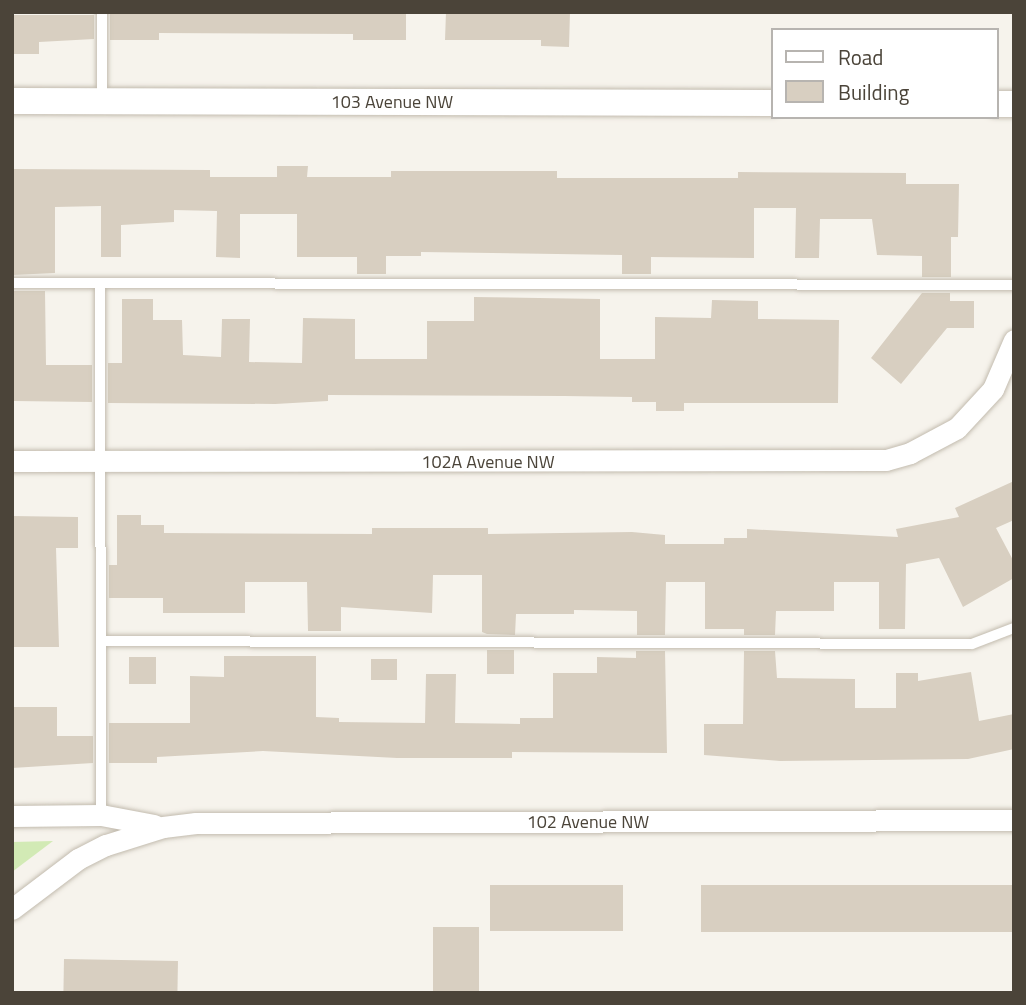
<!DOCTYPE html>
<style>
body{margin:0}
#map{position:relative;width:1026px;height:1005px;overflow:hidden;background:#f6f3ec;font-family:"Titillium Web",sans-serif}
div>[style]{position:absolute}
.green>*{inset:0;background:#d2eab5}
.building>*{inset:0;background:#d8cfc1;transform-origin:0 0}
.roads{filter:drop-shadow(0 0 2px #c2bbae) drop-shadow(0 0 2px #c2bbae)}
.service>*{height:10px;margin:-5px;padding:0 5px;transform-origin:5px;border-radius:5px;background:#fff}
.minor>*{height:21px;margin:-10.5px;padding:0 10.5px;transform-origin:10.5px;border-radius:10.5px;background:#fff}
.tertiary>*{height:26px;margin:-13px;padding:0 13px;transform-origin:13px;border-radius:13px;background:#fff}
span{translate:-50% -50%;white-space:nowrap;text-align:center;line-height:1.15;-webkit-text-stroke:5px #fff;paint-order:stroke}
.street-label{font-size:18px;color:#4b4439}
.frame{position:absolute;inset:0;border:14px solid #4b4439;pointer-events:none}
.legend{position:absolute;left:771px;top:28px;width:228px;height:91px;box-sizing:border-box;background:#fff;border:2px solid #b7b4b0;margin:0;padding:9px 12px;list-style:none;font-size:21px;color:#4b4439}
.legend li{display:flex;align-items:center;gap:14px;height:35px}
.legend b{width:35px;border:2px solid #b7b4b0}
</style>
<div id="map">
<div class="green">
<div style="clip-path:polygon(53px 841px,12px 872px,12px 842px)"></div>
</div>
<div class="building">
<div style="clip-path:polygon(110px 12px,406px 12px,406px 40px,353px 40px,353px 34px,159px 33px,159px 40px,110px 40px)"></div>
<div style="clip-path:polygon(446px 12px,570px 12px,569px 47px,541px 46px,541px 40px,445px 40px)"></div>
<div style="clip-path:polygon(12px 15px,94px 15px,94px 39px,39px 42px,39px 54px,12px 54px)"></div>
<div style="clip-path:polygon(277px 166px,308px 166px,307px 177px,391px 177px,391px 171px,557px 171px,557px 178px,738px 178px,738px 172px,906px 173px,906px 184px,959px 184px,958px 237px,951px 237px,951px 277px,922px 277px,922px 256px,877px 255px,872px 219px,820px 219px,819px 258px,795px 258px,796px 208px,754px 208px,754px 258px,651px 257px,651px 274px,622px 274px,622px 255px,421px 252px,421px 256px,386px 256px,386px 274px,357px 274px,357px 257px,297px 257px,297px 214px,240px 214px,240px 258px,216px 257px,217px 211px,174px 210px,174px 222px,121px 225px,121px 257px,101px 257px,101px 206px,55px 207px,55px 273px,12px 275px,12px 169px,210px 170px,210px 177px,277px 177px)"></div>
<div style="clip-path:polygon(12px 291px,45px 291px,46px 365px,92px 365px,92px 402px,14px 401px)"></div>
<div style="clip-path:polygon(922px 293px,950px 293px,950px 301px,974px 301px,974px 328px,947px 328px,901px 384px,871px 358px)"></div>
<div style="clip-path:polygon(474px 297px,600px 299px,600px 359px,655px 359px,655px 317px,711px 318px,712px 300px,758px 301px,758px 319px,839px 320px,838px 403px,684px 403px,684px 411px,656px 411px,656px 402px,632px 402px,632px 397px,564px 396px,328px 395px,328px 401px,275px 404px,108px 403px,108px 363px,122px 363px,122px 299px,153px 299px,153px 320px,182px 320px,183px 355px,221px 357px,222px 319px,250px 319px,249px 362px,302px 363px,303px 318px,355px 319px,355px 359px,427px 359px,427px 321px,474px 321px)"></div>
<div style="clip-path:polygon(1014px 481px,1014px 520px,996px 528px,1014px 562px,1014px 578px,963px 607px,939px 558px,906px 564px,905px 629px,879px 629px,879px 582px,834px 582px,834px 611px,776px 611px,775px 635px,744px 635px,744px 629px,705px 629px,705px 582px,666px 582px,665px 635px,637px 635px,637px 611px,574px 610px,574px 614px,516px 614px,515px 635px,487px 634px,482px 632px,482px 575px,433px 575px,432px 613px,341px 607px,341px 631px,308px 631px,307px 582px,245px 582px,245px 613px,163px 613px,163px 598px,109px 598px,109px 565px,117px 565px,117px 515px,141px 515px,141px 525px,164px 525px,164px 533px,372px 534px,372px 528px,488px 528px,488px 534px,632px 532px,665px 535px,665px 544px,724px 544px,724px 538px,747px 538px,747px 529px,898px 537px,896px 529px,959px 517px,955px 508px)"></div>
<div style="clip-path:polygon(12px 516px,78px 517px,78px 548px,56px 548px,59px 647px,12px 647px)"></div>
<div style="left:487px;top:650px;width:27px;height:24px"></div>
<div style="clip-path:polygon(636px 651px,665px 651px,667px 753px,512px 752px,512px 758px,397px 758px,263px 751px,157px 757px,157px 763px,109px 763px,109px 723px,190px 723px,190px 676px,224px 677px,224px 656px,316px 656px,316px 717px,339px 718px,339px 722px,425px 723px,426px 674px,456px 674px,455px 723px,520px 724px,520px 718px,553px 718px,553px 673px,597px 673px,597px 657px,636px 658px)"></div>
<div style="clip-path:polygon(744px 651px,775px 651px,777px 678px,855px 679px,855px 708px,896px 708px,896px 673px,918px 673px,918px 681px,971px 672px,979px 721px,1014px 714px,1014px 749px,968px 759px,780px 761px,704px 755px,704px 724px,743px 724px)"></div>
<div style="left:129px;top:657px;width:27px;height:27px"></div>
<div style="left:371px;top:659px;width:26px;height:21px"></div>
<div style="clip-path:polygon(12px 707px,57px 707px,57px 736px,93px 736px,93px 763px,12px 768px)"></div>
<div style="left:490px;top:885px;width:133px;height:46px"></div>
<div style="left:701px;top:885px;width:313px;height:47px"></div>
<div style="left:433px;top:927px;width:46px;height:66px"></div>
<div style="left:64px;top:959px;width:114px;height:34px;rotate:1deg"></div>
</div>
<div class="roads">
<div class="service">
<div style="left:102px;top:100px;width:88px;rotate:-90deg"></div>
<div style="left:12px;top:283px;width:1002px;rotate:0.11deg"></div>
<div style="left:100px;top:283px;width:532px;rotate:89.89deg"></div>
<div style="left:104px;top:641px;width:868px;rotate:0.2deg"></div>
<div style="left:972px;top:644px;width:45px;rotate:-20.9deg"></div>
</div>
<div class="minor">
<div style="left:12px;top:461px;width:874px;rotate:-0.07deg"></div>
<div style="left:886px;top:460px;width:25px;rotate:-16deg"></div>
<div style="left:910px;top:453px;width:53px;rotate:-28deg"></div>
<div style="left:957px;top:428px;width:53px;rotate:-47.3deg"></div>
<div style="left:993px;top:389px;width:53px;rotate:-66.8deg"></div>
<div style="left:12px;top:816px;width:89px;rotate:-0.6deg"></div>
<div style="left:101px;top:815px;width:54px;rotate:10.7deg"></div>
<div style="left:12px;top:909px;width:83px;rotate:-37.1deg"></div>
<div style="left:78px;top:859px;width:31px;rotate:-27deg"></div>
<div style="left:106px;top:845px;width:60px;rotate:-17.5deg"></div>
<div style="left:163px;top:827px;width:33px;rotate:-7deg"></div>
<div style="left:196px;top:823px;width:818px;rotate:-0.21deg"></div>
</div>
<div class="tertiary">
<div style="left:12px;top:101px;width:760px;rotate:0.15deg"></div>
<div style="left:996px;top:104px;width:18px"></div>
</div>
</div>
<div class="street-label">
<span style="left:392px;top:102px">103 Avenue NW</span>
<span style="left:488px;top:462px">102A Avenue NW</span>
<span style="left:588px;top:822px">102 Avenue NW</span>
</div>
<div class="frame"></div>
<ul class="legend">
<li><b style="height:9px;background:#fff"></b>Road</li>
<li><b style="height:19px;background:#d8cfc1"></b>Building</li>
</ul>
</div>
